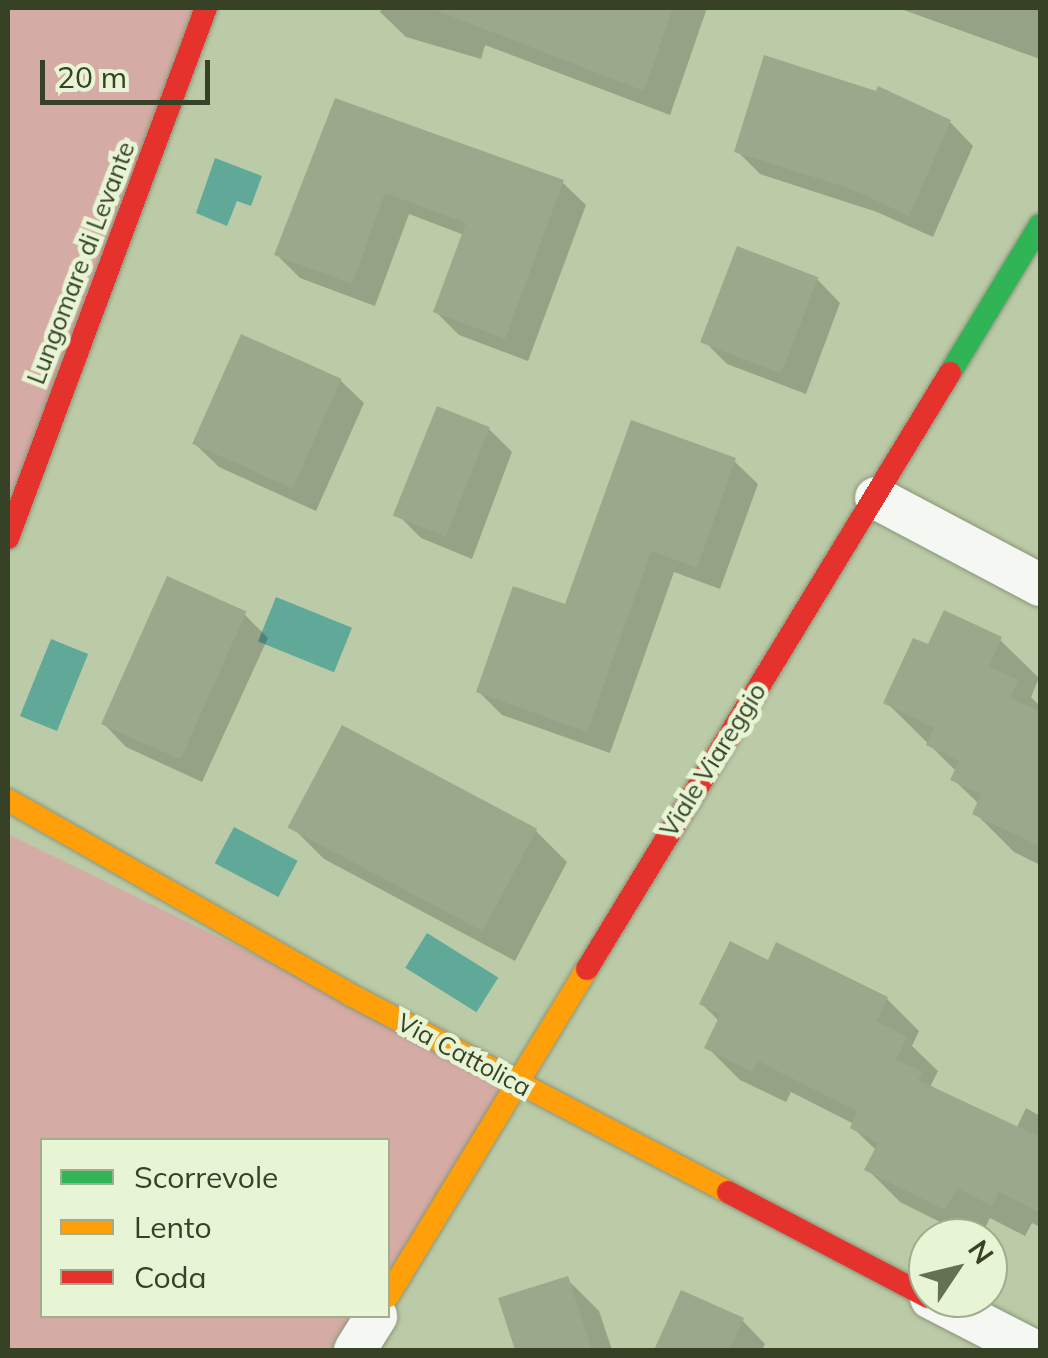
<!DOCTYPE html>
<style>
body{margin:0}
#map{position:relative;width:1048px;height:1358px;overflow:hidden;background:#bccba7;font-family:Mulish,sans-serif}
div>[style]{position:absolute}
.green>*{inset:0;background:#d5aba5}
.water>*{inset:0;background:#60a898;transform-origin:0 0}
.shadow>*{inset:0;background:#0003}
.building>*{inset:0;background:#9ca88c;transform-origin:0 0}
.roads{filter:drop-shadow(0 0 2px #899579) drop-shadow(0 0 2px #899579)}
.street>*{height:42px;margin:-21px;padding:0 21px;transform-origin:21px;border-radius:21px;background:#f5f7f2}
.fast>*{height:22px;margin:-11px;padding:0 11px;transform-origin:11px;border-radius:11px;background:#30b455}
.slow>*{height:22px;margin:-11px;padding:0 11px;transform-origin:11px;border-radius:11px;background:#ff9f0a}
.jam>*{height:22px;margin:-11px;padding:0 11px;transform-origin:11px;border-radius:11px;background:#e5322d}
span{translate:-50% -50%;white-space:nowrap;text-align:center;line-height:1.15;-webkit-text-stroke:9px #e7f5d4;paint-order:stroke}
.street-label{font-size:25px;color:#364126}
.frame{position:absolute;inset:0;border:10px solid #364126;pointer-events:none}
.legend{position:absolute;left:40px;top:1138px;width:350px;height:180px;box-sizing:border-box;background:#e7f5d4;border:2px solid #a0ad8e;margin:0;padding:12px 18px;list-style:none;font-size:30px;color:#364126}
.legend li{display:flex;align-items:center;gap:20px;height:50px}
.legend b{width:50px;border:2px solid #a0ad8e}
.north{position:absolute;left:908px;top:1218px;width:100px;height:100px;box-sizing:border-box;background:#e7f5d4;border:2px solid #a0ad8e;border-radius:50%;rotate:55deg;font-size:28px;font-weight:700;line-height:40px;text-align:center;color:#364126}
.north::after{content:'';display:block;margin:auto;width:35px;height:45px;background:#657153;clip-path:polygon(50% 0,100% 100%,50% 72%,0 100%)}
.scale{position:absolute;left:40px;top:60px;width:170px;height:45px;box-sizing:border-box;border:5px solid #364126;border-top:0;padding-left:12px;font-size:30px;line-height:35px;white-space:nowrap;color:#364126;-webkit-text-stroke:8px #e7f5d4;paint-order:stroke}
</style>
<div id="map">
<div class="green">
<div style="clip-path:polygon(8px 8px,206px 8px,8px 538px)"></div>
<div style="clip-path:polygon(8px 834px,514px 1082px,388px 1292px,388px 1140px,42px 1140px,42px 1316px,373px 1316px,352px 1350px,8px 1350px)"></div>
</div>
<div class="water">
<div style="clip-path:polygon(215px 158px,262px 176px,251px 206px,237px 201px,227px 226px,196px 213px)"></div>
<div style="left:276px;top:597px;width:82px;height:48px;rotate:22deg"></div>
<div style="left:51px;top:639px;width:40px;height:83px;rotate:22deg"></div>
<div style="left:234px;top:827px;width:72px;height:41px;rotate:28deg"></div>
<div style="left:427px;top:933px;width:84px;height:41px;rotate:32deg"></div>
</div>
<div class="shadow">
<div style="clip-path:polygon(382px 8px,707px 8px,670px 115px,485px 45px,481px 59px,406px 37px,380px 12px)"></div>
<div style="clip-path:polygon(898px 8px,1040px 8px,1040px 59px)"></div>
<div style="clip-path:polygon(337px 101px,562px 182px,586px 205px,528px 361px,459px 335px,436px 312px,464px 235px,409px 214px,375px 306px,300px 278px,277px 255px)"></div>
<div style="clip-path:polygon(950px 122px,973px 146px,933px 237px,877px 212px,760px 174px,737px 151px)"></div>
<div style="clip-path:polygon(817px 279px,840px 303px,806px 394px,727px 364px,704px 341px)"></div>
<div style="clip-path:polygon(340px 380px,364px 403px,316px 511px,219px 467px,195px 444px)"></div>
<div style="clip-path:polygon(489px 429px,512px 452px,472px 559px,421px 538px,398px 515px)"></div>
<div style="clip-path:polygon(734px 461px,758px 484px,720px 589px,674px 572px,610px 753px,502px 715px,479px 692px,567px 608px)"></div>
<div style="clip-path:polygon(244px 614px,268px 638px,202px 782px,126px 747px,103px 723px)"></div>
<div style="clip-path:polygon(1000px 640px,1039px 678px,1031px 697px,1040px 706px,1040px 865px,1014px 852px,975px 813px,979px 804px,953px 779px,957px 772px,886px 702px,929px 647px)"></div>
<div style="clip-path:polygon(292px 827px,535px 830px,567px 862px,515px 961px,324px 859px)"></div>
<div style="clip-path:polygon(769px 963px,887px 999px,919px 1031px,912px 1046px,938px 1071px,931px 1085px,938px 1092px,1016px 1129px,1026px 1108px,1040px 1116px,1040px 1227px,1032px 1223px,1025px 1236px,990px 1218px,980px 1238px,972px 1238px,900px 1202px,868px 1170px,877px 1151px,852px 1127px,854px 1124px,791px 1092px,786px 1102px,740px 1080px,707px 1047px,720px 1022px,702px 1004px)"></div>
<div style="clip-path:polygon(567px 1279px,599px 1311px,612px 1350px,518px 1350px,501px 1299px)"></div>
<div style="clip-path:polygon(683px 1293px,742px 1320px,765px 1344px,762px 1350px,657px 1350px)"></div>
</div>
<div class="building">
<div style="clip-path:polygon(430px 8px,673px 8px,644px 91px)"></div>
<div style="clip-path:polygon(764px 55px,876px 91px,878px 86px,951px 120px,909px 216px,851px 189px,734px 152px)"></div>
<div style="clip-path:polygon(335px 98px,564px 180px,505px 339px,433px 312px,466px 223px,385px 193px,352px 284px,274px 255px)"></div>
<div style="left:737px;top:246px;width:87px;height:103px;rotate:21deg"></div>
<div style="left:241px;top:334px;width:110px;height:120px;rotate:24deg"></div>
<div style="left:437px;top:406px;width:57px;height:118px;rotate:22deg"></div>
<div style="clip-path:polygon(631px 420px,736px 458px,697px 568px,651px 551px,587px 732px,476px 692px,513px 586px,565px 604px)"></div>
<div style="left:167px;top:576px;width:87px;height:162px;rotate:24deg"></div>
<div style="clip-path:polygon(944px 610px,1002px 637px,989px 666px,1018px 680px,1010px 698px,1040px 712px,1040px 846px,972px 814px,981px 794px,950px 780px,959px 761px,926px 745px,934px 728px,883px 703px,913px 638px,928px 644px)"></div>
<div style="left:342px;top:725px;width:221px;height:116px;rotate:28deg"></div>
<div style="clip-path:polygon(730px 941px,768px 960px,776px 942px,888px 997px,877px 1021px,907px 1037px,896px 1059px,922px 1072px,918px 1080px,1040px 1137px,1040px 1213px,999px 1192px,992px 1206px,957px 1188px,945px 1210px,864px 1170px,878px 1143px,850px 1128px,857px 1111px,758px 1061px,753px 1072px,704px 1048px,720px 1015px,699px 1004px)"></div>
<div style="clip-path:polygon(568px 1276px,592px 1350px,515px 1350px,498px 1298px)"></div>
<div style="clip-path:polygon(681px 1290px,744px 1318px,729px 1350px,654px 1350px)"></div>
</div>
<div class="roads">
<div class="street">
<div style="left:876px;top:498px;width:186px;rotate:27.9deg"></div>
<div style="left:931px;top:1298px;width:114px;rotate:27.2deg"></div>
<div style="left:355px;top:1350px;width:40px;rotate:-58deg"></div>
</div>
<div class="fast">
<div style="left:950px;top:373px;width:173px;rotate:-58.7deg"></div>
</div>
<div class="slow">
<div style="left:8px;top:800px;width:392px;rotate:29.6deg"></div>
<div style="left:349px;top:994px;width:428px;rotate:27.6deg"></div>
<div style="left:388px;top:1296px;width:383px;rotate:-58.7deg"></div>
</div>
<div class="jam">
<div style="left:8px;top:538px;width:566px;rotate:-69.52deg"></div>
<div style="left:587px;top:969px;width:698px;rotate:-58.66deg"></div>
<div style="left:728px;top:1192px;width:226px;rotate:27.7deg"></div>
</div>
</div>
<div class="street-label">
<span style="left:81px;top:263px;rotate:-69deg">Lungomare di Levante</span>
<span style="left:713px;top:760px;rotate:-58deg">Viale Viareggio</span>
<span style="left:464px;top:1055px;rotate:28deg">Via Cattolica</span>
</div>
<div class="frame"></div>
<ul class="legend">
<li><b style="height:12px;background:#30b455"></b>Scorrevole</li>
<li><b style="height:12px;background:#ff9f0a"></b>Lento</li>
<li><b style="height:12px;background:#e5322d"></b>Coda</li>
</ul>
<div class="north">N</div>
<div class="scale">20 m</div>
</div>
